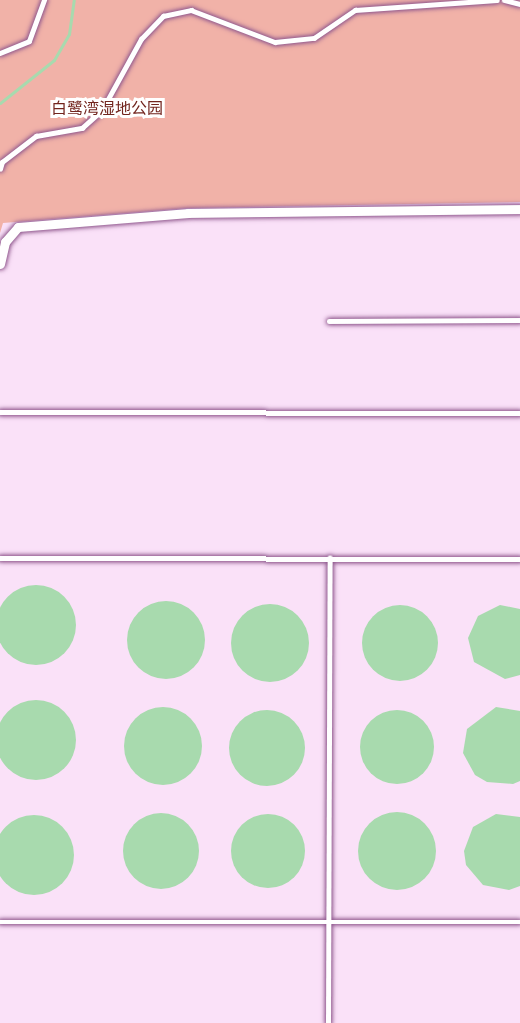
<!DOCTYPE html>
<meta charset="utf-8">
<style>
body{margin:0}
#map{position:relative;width:520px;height:1023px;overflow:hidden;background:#fae1f8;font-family:"Noto Sans","Noto Sans SC",sans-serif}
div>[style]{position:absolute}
.green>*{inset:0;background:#f1b2a8}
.water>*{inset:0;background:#a8daae}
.round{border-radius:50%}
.stream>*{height:3px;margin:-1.5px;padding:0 1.5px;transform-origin:1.5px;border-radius:1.5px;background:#a8daae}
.roads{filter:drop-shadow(0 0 2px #8f578d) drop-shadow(0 0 2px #8f578d)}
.lane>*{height:4.5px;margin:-2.25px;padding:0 2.25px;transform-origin:2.25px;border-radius:2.25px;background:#fff}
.street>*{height:9px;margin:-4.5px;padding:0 4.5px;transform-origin:4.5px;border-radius:4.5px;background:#fff}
span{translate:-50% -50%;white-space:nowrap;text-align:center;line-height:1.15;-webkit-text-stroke:6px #fff;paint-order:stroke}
.park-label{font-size:16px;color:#72251e}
</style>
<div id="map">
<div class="green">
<div style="clip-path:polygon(0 0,520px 0,520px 202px,188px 208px,3px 223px,0 233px)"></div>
</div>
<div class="water">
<div class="round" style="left:-4px;top:585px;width:80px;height:80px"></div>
<div class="round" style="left:127px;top:601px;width:78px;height:78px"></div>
<div class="round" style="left:231px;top:604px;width:78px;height:78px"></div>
<div class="round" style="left:362px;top:605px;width:76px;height:76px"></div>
<div style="clip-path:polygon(500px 605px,520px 609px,520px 675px,505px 679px,474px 662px,468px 638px,478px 616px)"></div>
<div class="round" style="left:-4px;top:700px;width:80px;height:80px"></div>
<div style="clip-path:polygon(496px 707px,520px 711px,520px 781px,513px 784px,487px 782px,475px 775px,463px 753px,467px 729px)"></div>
<div class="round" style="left:124px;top:707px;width:78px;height:78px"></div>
<div class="round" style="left:360px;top:710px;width:74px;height:74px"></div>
<div class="round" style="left:229px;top:710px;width:76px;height:76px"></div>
<div class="round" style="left:358px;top:812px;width:78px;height:78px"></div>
<div class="round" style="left:123px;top:813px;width:76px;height:76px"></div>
<div class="round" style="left:231px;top:814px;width:74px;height:74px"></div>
<div style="clip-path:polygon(496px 814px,520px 817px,520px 886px,509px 890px,483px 885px,466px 865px,464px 851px,473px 827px)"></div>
<div class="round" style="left:-6px;top:815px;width:80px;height:80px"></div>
</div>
<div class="stream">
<div style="left:0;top:103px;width:69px;rotate:-38.5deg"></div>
<div style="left:54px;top:60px;width:30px;rotate:-60deg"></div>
<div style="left:69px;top:34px;width:34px;rotate:-82deg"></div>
</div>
<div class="roads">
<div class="lane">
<div style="left:504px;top:0;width:16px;rotate:14deg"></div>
<div style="left:0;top:53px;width:31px;rotate:-22deg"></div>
<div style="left:29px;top:41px;width:44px;rotate:-69.9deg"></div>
<div style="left:0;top:169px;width:7px;rotate:-74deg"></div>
<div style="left:2px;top:162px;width:43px;rotate:-37.4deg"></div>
<div style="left:36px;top:136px;width:47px;rotate:-9.9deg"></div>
<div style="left:82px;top:128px;width:27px;rotate:-42deg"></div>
<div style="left:102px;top:110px;width:81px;rotate:-61.2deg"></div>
<div style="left:141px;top:39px;width:32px;rotate:-46deg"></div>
<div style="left:163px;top:16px;width:29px;rotate:-12deg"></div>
<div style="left:191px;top:10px;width:90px;rotate:20.9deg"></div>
<div style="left:275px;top:42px;width:39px;rotate:-6deg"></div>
<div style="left:314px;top:38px;width:50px;rotate:-34.3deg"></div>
<div style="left:355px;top:10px;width:142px;rotate:-4deg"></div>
<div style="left:329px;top:321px;width:191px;rotate:-0.3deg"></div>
<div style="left:0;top:412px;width:520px;rotate:0.11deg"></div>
<div style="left:0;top:558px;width:520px;rotate:0.11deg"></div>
<div style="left:0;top:922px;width:520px"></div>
<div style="left:328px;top:1023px;width:465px;rotate:-89.8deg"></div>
</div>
<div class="street">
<div style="left:0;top:264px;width:23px;rotate:-77deg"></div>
<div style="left:5px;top:242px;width:20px;rotate:-49deg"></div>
<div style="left:18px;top:227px;width:171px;rotate:-4.7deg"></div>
<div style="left:188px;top:213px;width:332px;rotate:-0.7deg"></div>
</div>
</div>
<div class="park-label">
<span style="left:107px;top:108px">白鹭湾湿地公园</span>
</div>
</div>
